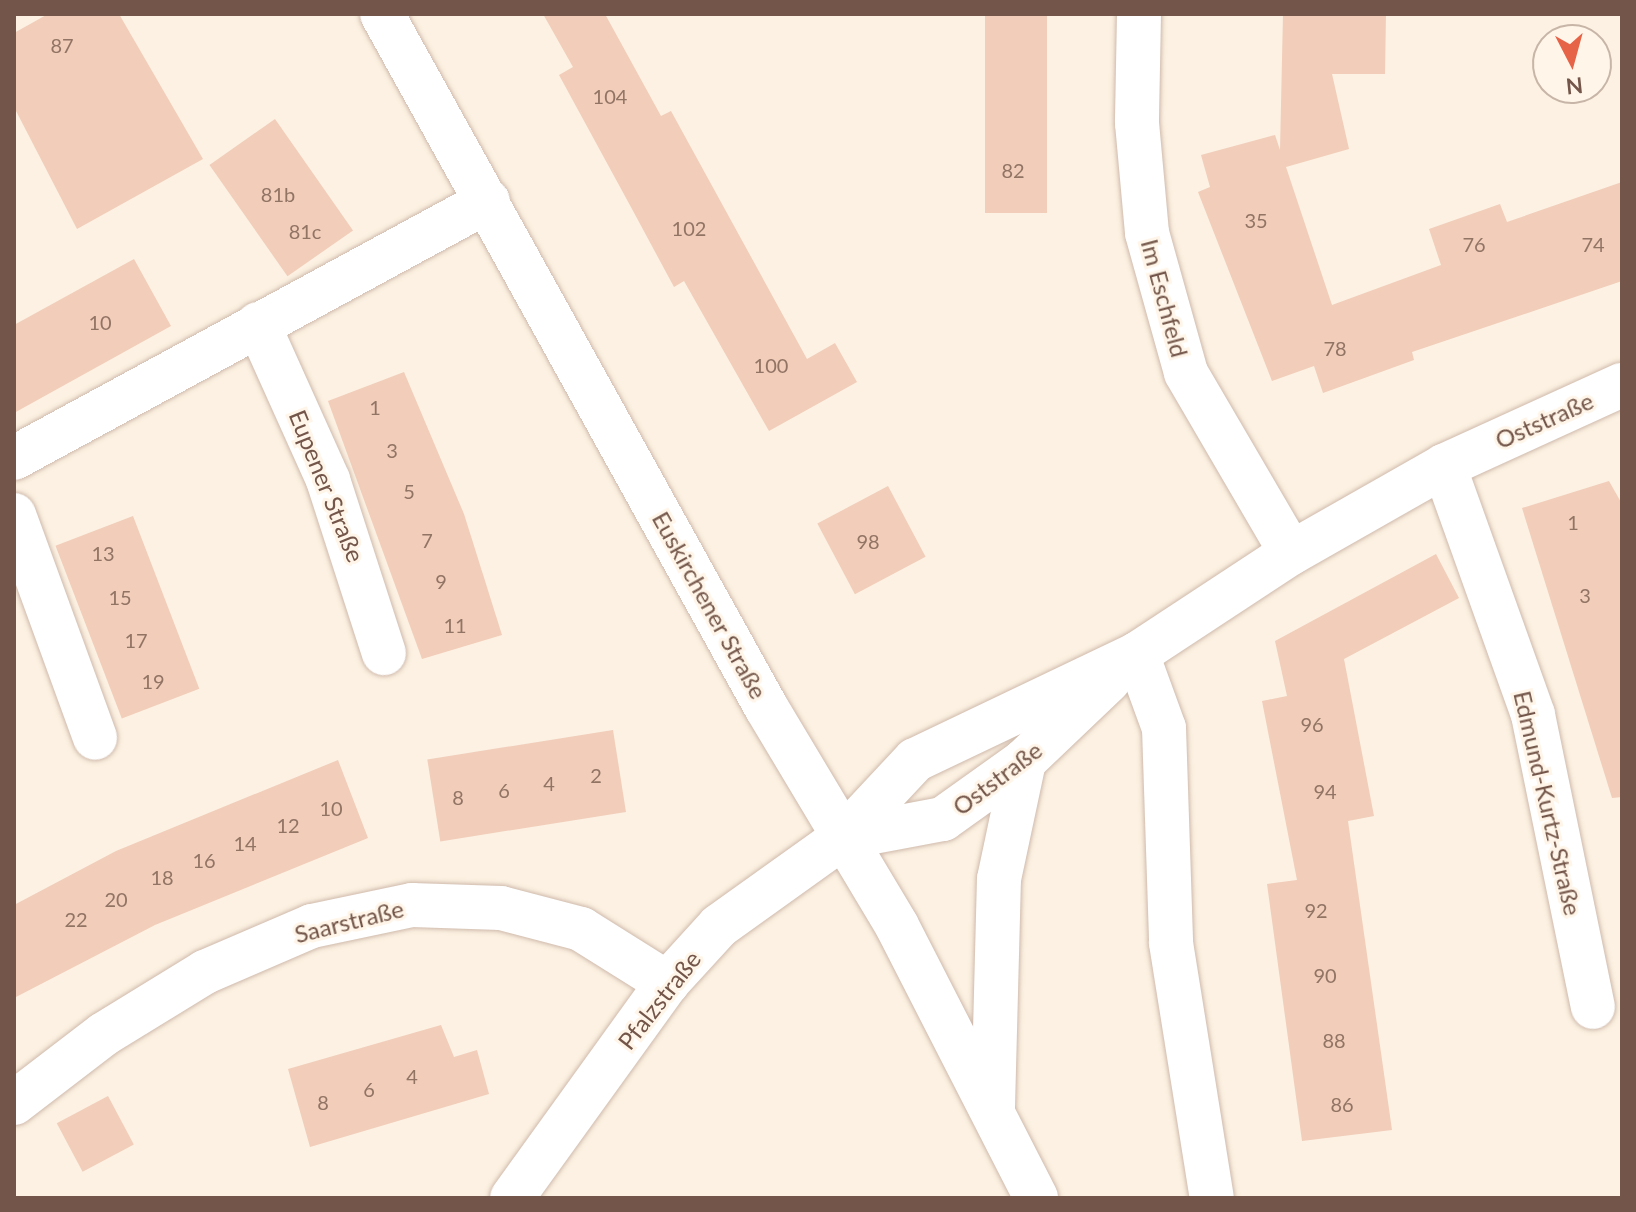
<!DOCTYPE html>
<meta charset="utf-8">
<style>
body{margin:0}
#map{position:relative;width:1636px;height:1212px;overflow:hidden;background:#fcf1e2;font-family:Lato,sans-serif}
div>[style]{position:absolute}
.building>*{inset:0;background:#f1cdba;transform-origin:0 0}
.roads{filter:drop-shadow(0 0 2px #cfbaac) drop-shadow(0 0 2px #cfbaac)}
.minor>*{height:44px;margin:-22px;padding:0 22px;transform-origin:22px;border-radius:22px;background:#fff}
.tertiary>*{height:44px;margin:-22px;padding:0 22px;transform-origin:22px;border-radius:22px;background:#fff}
span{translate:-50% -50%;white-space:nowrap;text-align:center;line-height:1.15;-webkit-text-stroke:6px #fff5e8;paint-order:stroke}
.number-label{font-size:20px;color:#927465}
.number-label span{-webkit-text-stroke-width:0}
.street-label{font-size:24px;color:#735649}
.frame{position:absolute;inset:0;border:16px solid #735649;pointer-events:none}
.north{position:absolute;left:1532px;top:24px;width:80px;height:80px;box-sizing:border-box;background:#fff5e8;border:2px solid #c7b5a8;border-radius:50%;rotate:174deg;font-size:22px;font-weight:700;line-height:32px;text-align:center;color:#735649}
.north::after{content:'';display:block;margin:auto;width:28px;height:36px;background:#e66348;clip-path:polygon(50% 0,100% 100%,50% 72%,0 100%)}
</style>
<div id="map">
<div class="building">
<div style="clip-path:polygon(48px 14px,119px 14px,203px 159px,77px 229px,14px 107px,14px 33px)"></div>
<div style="clip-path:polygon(543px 14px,605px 14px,661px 116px,671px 111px,807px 359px,835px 343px,857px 382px,769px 431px,684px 281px,674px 287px,632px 209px,559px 75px,573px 67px)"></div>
<div style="left:985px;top:14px;width:62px;height:199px"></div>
<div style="clip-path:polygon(1283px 14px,1386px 14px,1385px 74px,1332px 74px,1349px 149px,1286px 167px,1332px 305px,1441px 265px,1429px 229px,1500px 204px,1507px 222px,1622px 182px,1622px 281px,1412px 352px,1414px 360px,1323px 393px,1314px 366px,1272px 381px,1198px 192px,1210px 187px,1201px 155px,1275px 135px,1280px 150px)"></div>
<div style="left:275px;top:119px;width:136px;height:80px;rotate:55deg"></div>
<div style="clip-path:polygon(134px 259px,171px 326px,14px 413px,14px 325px)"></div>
<div style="clip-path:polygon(404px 372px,464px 514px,502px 635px,422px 659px,328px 401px)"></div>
<div style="clip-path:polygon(1609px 481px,1622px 504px,1622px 797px,1612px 798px,1522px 508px)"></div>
<div style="left:888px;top:486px;width:80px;height:80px;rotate:62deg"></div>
<div style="left:133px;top:516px;width:185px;height:83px;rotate:69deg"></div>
<div style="clip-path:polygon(1436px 554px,1459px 598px,1344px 659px,1374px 816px,1348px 821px,1392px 1130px,1302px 1141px,1267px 884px,1297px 880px,1262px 701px,1287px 696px,1275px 641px)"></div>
<div style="left:613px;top:730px;width:83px;height:188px;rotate:81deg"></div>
<div style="clip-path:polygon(338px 760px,368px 838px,155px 925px,14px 998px,14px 905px,116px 851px)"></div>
<div style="clip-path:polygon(441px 1025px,454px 1057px,477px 1050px,489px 1094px,310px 1147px,288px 1069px)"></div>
<div style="left:108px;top:1096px;width:55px;height:58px;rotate:62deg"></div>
</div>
<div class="roads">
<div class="minor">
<div style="left:1139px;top:14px;width:109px;rotate:91.1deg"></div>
<div style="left:1137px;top:123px;width:110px;rotate:84.8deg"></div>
<div style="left:1147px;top:233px;width:145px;rotate:74.4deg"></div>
<div style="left:1186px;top:373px;width:208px;rotate:59.7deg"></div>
<div style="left:258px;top:324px;width:171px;rotate:65.8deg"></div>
<div style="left:328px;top:480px;width:182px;rotate:72.1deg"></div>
<div style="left:14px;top:458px;width:539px;rotate:-28.47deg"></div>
<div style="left:1444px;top:466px;width:264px;rotate:70.3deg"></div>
<div style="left:1533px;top:715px;width:298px;rotate:78.4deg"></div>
<div style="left:14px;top:515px;width:237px;rotate:70deg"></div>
<div style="left:1137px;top:654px;width:79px;rotate:70deg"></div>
<div style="left:1164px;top:728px;width:215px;rotate:88.1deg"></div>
<div style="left:1171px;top:943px;width:258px;rotate:80.9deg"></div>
<div style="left:14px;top:1103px;width:113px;rotate:-37.5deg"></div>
<div style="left:104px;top:1034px;width:119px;rotate:-31.5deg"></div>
<div style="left:205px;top:972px;width:116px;rotate:-23.3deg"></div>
<div style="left:312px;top:926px;width:102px;rotate:-11.9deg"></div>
<div style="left:412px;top:905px;width:89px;rotate:1.9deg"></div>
<div style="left:501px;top:908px;width:83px;rotate:14.7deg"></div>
<div style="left:581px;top:929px;width:102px;rotate:32.1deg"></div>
<div style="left:512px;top:1198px;width:265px;rotate:-54.2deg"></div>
<div style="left:667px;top:983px;width:77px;rotate:-47.6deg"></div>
<div style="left:719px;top:926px;width:151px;rotate:-35.6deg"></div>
</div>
<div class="tertiary">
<div style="left:382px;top:14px;width:792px;rotate:61.01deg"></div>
<div style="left:766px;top:707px;width:255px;rotate:59.1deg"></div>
<div style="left:897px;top:926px;width:305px;rotate:62.9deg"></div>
<div style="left:842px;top:838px;width:107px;rotate:-46.9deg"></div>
<div style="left:915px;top:760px;width:246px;rotate:-25.5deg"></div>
<div style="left:1137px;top:654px;width:184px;rotate:-33.3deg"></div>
<div style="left:1291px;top:553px;width:176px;rotate:-29.6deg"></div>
<div style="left:1444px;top:466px;width:196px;rotate:-24.5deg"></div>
<div style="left:842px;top:838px;width:103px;rotate:-10.7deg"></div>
<div style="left:943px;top:819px;width:100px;rotate:-35.6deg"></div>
<div style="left:1024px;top:761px;width:117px;rotate:-43.6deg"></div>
<div style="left:993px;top:1107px;width:228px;rotate:-88.5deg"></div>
<div style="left:999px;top:879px;width:121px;rotate:-78deg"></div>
</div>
</div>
<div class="number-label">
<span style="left:62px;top:45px">87</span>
<span style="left:610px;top:96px">104</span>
<span style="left:1013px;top:170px">82</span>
<span style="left:278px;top:194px">81b</span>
<span style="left:1256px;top:220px">35</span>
<span style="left:689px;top:228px">102</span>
<span style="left:305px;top:231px">81c</span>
<span style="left:1474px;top:244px">76</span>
<span style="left:1593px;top:244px">74</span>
<span style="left:100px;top:322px">10</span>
<span style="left:1335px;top:348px">78</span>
<span style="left:771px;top:365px">100</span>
<span style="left:375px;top:407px">1</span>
<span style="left:392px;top:450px">3</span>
<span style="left:409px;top:491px">5</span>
<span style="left:1573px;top:522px">1</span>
<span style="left:427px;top:540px">7</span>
<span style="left:868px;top:541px">98</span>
<span style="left:103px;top:553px">13</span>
<span style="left:441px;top:581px">9</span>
<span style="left:1585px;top:595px">3</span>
<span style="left:120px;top:597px">15</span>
<span style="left:455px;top:625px">11</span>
<span style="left:136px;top:640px">17</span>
<span style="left:153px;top:681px">19</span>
<span style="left:1312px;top:724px">96</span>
<span style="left:596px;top:775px">2</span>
<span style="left:549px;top:783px">4</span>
<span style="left:504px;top:790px">6</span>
<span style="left:1325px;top:791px">94</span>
<span style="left:458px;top:797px">8</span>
<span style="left:331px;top:808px">10</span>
<span style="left:288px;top:825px">12</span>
<span style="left:245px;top:843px">14</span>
<span style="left:204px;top:860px">16</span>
<span style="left:162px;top:877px">18</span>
<span style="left:116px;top:899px">20</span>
<span style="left:1316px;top:910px">92</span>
<span style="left:76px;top:919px">22</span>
<span style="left:1325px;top:975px">90</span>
<span style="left:1334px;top:1040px">88</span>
<span style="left:412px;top:1076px">4</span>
<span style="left:369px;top:1089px">6</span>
<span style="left:323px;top:1102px">8</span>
<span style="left:1342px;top:1104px">86</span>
</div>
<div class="street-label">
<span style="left:1165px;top:298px;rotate:75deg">Im Eschfeld</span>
<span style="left:1544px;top:420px;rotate:-24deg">Oststraße</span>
<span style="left:327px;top:486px;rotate:68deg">Eupener Straße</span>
<span style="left:710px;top:605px;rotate:61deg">Euskirchener Straße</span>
<span style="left:997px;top:778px;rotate:-37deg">Oststraße</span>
<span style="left:1548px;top:803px;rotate:77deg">Edmund-Kurtz-Straße</span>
<span style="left:349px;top:921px;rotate:-14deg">Saarstraße</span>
<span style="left:659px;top:1000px;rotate:-52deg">Pfalzstraße</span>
</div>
<div class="frame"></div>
<div class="north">N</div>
</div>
